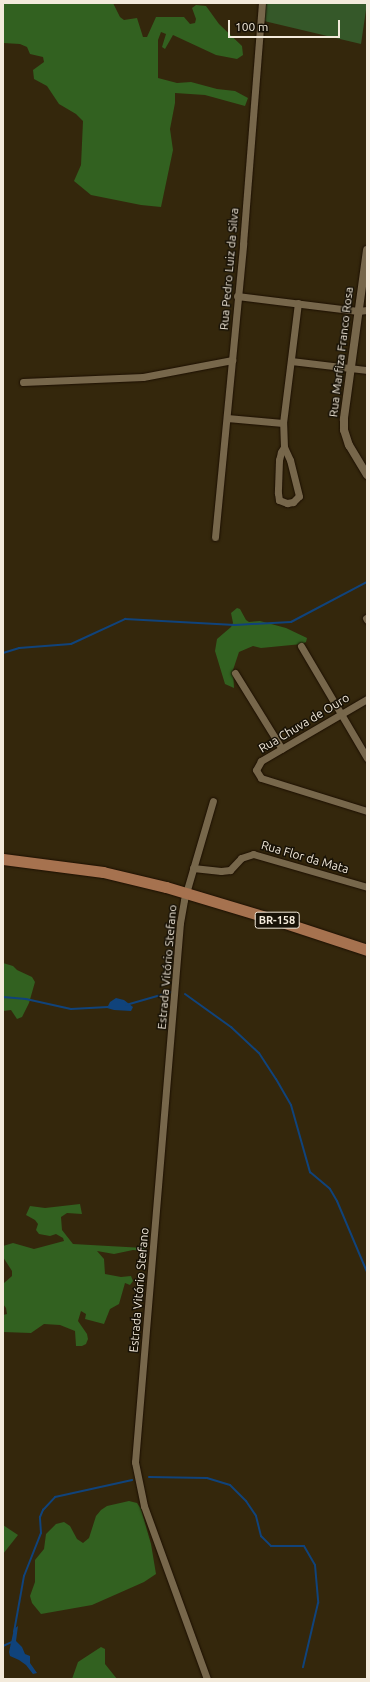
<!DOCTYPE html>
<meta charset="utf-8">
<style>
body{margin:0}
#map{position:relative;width:370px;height:1682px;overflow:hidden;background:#34270c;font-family:Ubuntu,sans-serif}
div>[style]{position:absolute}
.green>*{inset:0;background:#355829}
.forest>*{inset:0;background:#326120}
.water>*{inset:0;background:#10437b}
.stream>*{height:2px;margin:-1px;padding:0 1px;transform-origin:1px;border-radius:1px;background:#10437b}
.roads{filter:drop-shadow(0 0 1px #1c0f00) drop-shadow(0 0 1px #1c0f00)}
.minor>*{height:7px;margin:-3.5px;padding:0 3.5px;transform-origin:3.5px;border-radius:3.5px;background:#77674b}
.tertiary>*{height:8px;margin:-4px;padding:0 4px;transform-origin:4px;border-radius:4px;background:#77674b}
.trunk>*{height:11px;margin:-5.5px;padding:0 5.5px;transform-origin:5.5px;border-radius:5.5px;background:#a6724f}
span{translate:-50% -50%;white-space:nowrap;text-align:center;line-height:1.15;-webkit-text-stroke:3px #171106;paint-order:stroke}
.shield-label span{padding:1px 3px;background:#171106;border:1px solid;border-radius:3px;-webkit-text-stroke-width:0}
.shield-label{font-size:11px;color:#f3eadb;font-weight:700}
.street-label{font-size:12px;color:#f3eadb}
.frame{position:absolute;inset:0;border:4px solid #f3eadb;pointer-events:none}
.scale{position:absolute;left:228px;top:20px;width:112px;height:18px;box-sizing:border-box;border:2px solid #f3eadb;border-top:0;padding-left:5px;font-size:12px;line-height:14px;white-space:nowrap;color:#f3eadb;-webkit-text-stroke:3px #171106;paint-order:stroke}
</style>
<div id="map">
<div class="green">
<div style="clip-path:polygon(265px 3px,367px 3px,361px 44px,264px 21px)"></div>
</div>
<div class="forest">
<div style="clip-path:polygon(3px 3px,113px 3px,120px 17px,124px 20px,137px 18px,143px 37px,147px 37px,156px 17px,184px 17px,190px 24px,195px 23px,196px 19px,192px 8px,196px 5px,206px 6px,219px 24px,242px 46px,243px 55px,237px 59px,216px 55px,173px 35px,165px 49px,162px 47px,166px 34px,161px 32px,158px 40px,158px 78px,177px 83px,191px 82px,217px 89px,235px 91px,248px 98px,245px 106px,205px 95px,175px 93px,175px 103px,170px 129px,173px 150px,161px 207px,141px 205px,91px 195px,74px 181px,81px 165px,83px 121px,76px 114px,59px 104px,47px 86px,34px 79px,33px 70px,44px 62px,43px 57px,30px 54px,27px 47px,20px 44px,3px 43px)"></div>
<div style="clip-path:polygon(237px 608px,240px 609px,246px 620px,249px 622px,260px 621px,286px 628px,307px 638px,306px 642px,302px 644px,261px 648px,253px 646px,239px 652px,233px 670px,234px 688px,225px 684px,215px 651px,217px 639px,231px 627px,233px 623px,231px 613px)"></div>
<div style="clip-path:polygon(3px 963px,13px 966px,17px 970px,32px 977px,35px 982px,29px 1003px,22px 1017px,17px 1019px,11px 1010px,3px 1011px)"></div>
<div style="clip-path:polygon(80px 1204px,82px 1214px,67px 1213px,61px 1217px,62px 1230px,73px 1244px,144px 1248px,144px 1251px,133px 1250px,114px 1254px,97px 1251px,104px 1259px,105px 1274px,121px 1277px,131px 1276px,133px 1281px,130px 1285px,125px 1283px,119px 1304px,110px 1309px,104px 1324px,85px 1319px,86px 1314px,81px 1311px,78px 1321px,87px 1334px,88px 1339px,86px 1344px,82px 1346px,76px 1346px,75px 1331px,60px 1325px,44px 1324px,31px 1333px,3px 1332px,3px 1315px,7px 1314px,6px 1308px,3px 1304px,3px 1284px,12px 1276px,12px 1271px,3px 1257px,3px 1246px,13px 1243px,34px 1249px,64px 1241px,63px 1238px,56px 1234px,50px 1236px,39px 1234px,36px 1230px,38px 1224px,35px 1220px,26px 1215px,30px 1206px,45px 1208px)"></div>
<div style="clip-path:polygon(129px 1501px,137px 1503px,141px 1509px,151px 1544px,156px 1574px,144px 1582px,92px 1605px,41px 1614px,32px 1603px,30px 1596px,35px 1582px,35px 1560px,44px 1549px,46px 1534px,56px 1524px,64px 1522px,70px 1526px,77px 1539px,83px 1543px,89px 1538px,96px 1516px,101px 1510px,107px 1506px)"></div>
<div style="clip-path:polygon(3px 1525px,18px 1535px,3px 1554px)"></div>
<div style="clip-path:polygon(101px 1647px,105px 1649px,105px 1664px,117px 1679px,72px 1679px,78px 1662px)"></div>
</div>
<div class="water">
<div style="clip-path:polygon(116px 998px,124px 1000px,133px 1007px,131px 1011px,114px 1010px,107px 1008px,110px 1002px)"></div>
<div style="clip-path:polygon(18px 1626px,16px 1641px,22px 1647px,25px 1654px,30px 1656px,30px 1663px,37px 1673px,33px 1674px,26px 1665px,19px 1660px,10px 1656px,9px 1652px,14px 1629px)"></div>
</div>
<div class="stream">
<div style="left:3px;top:653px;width:17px;rotate:-17deg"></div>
<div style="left:19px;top:648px;width:52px;rotate:-4.4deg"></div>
<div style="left:71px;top:644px;width:60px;rotate:-24.8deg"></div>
<div style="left:125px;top:619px;width:110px;rotate:3.1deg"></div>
<div style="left:235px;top:625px;width:56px;rotate:-3.1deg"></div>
<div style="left:291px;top:622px;width:86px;rotate:-27.8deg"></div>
<div style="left:185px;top:994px;width:57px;rotate:35.7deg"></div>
<div style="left:231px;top:1027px;width:38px;rotate:43deg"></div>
<div style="left:259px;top:1053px;width:31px;rotate:57deg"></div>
<div style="left:276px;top:1079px;width:30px;rotate:60deg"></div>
<div style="left:291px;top:1105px;width:70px;rotate:74.2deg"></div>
<div style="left:310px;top:1172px;width:26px;rotate:40deg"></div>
<div style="left:330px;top:1189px;width:14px;rotate:60deg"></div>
<div style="left:337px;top:1201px;width:77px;rotate:67.1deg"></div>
<div style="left:3px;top:997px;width:23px;rotate:5deg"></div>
<div style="left:26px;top:999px;width:46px;rotate:12.5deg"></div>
<div style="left:71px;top:1009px;width:37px;rotate:-3deg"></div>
<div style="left:126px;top:1005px;width:47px;rotate:-16.1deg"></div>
<div style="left:149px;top:1477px;width:58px;rotate:1deg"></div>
<div style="left:207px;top:1478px;width:24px;rotate:17deg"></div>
<div style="left:230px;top:1485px;width:23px;rotate:45deg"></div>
<div style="left:246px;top:1501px;width:18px;rotate:56deg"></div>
<div style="left:256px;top:1516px;width:21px;rotate:76deg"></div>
<div style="left:261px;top:1536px;width:14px;rotate:45deg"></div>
<div style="left:271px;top:1546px;width:33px"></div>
<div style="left:304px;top:1546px;width:22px;rotate:60deg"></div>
<div style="left:315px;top:1565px;width:38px;rotate:85deg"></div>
<div style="left:318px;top:1603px;width:66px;rotate:103.2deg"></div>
<div style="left:14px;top:1632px;width:57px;rotate:-79.9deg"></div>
<div style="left:24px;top:1576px;width:46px;rotate:-68.4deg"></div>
<div style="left:41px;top:1533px;width:16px;rotate:-94deg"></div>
<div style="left:40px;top:1517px;width:8px;rotate:-67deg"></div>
<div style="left:43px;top:1510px;width:18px;rotate:-47deg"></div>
<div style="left:55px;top:1497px;width:79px;rotate:-12.4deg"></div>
<div style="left:3px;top:1646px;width:10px;rotate:-24deg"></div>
</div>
<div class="roads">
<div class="minor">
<div style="left:237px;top:296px;width:122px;rotate:7.1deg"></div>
<div style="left:358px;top:311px;width:9px;rotate:-6deg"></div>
<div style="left:291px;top:361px;width:77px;rotate:6.8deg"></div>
<div style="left:23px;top:382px;width:120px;rotate:-2.4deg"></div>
<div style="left:143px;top:377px;width:91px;rotate:-10.8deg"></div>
<div style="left:227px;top:418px;width:56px;rotate:5.1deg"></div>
<div style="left:284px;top:447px;width:6px;rotate:121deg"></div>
<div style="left:281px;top:452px;width:8px;rotate:104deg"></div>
<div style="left:279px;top:460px;width:33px;rotate:92deg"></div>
<div style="left:278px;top:493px;width:7px;rotate:82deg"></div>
<div style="left:279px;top:500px;width:9px;rotate:21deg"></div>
<div style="left:287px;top:503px;width:6px;rotate:-9deg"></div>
<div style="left:293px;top:502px;width:8px;rotate:-45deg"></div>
<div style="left:299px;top:496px;width:37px;rotate:-104deg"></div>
<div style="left:290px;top:460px;width:14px;rotate:-115deg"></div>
<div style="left:284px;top:447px;width:24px;rotate:-92deg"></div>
<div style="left:283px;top:423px;width:121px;rotate:-82.9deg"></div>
<div style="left:215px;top:537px;width:294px;rotate:-84.5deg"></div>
<div style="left:243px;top:244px;width:242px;rotate:-85.5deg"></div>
<div style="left:366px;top:618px;width:2px;rotate:63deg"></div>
<div style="left:301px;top:646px;width:130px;rotate:59.5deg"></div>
<div style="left:235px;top:673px;width:89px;rotate:58.3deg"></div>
<div style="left:367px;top:699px;width:123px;rotate:149.7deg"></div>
<div style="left:261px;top:761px;width:10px;rotate:119deg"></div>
<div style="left:256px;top:770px;width:9px;rotate:58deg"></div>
<div style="left:261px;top:778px;width:111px;rotate:17.3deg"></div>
<div style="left:193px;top:868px;width:28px;rotate:6deg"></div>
<div style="left:221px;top:871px;width:9px;rotate:-6deg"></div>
<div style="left:230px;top:870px;width:16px;rotate:-47deg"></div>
<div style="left:241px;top:858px;width:13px;rotate:-18deg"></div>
<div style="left:253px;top:854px;width:119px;rotate:16.1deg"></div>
<div style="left:207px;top:1679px;width:184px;rotate:-110deg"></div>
<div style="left:144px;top:1506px;width:45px;rotate:-101.6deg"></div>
<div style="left:135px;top:1462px;width:541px;rotate:-85.23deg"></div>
<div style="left:180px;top:923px;width:23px;rotate:-80deg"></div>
<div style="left:184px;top:900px;width:103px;rotate:-73.7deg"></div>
</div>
<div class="tertiary">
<div style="left:367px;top:250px;width:171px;rotate:97.8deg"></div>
<div style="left:344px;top:419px;width:11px;rotate:90deg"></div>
<div style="left:344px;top:430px;width:16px;rotate:72deg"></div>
<div style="left:349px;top:445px;width:35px;rotate:59deg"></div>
</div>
<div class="trunk">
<div style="left:3px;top:859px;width:101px;rotate:7.4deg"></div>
<div style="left:103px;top:872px;width:65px;rotate:13.4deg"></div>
<div style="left:166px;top:887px;width:118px;rotate:16.7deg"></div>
<div style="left:279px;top:921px;width:93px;rotate:18.2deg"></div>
</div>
</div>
<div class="shield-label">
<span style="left:277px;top:920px">BR-158</span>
</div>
<div class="street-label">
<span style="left:229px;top:269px;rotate:-85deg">Rua Pedro Luiz da Silva</span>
<span style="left:341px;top:352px;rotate:-83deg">Rua Marfiza Franco Rosa</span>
<span style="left:304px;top:723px;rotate:-31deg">Rua Chuva de Ouro</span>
<span style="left:305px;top:857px;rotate:16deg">Rua Flor da Mata</span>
<span style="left:167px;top:967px;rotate:-85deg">Estrada Vitório Stefano</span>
<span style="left:139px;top:1290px;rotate:-85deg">Estrada Vitório Stefano</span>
</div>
<div class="frame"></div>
<div class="scale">100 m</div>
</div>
